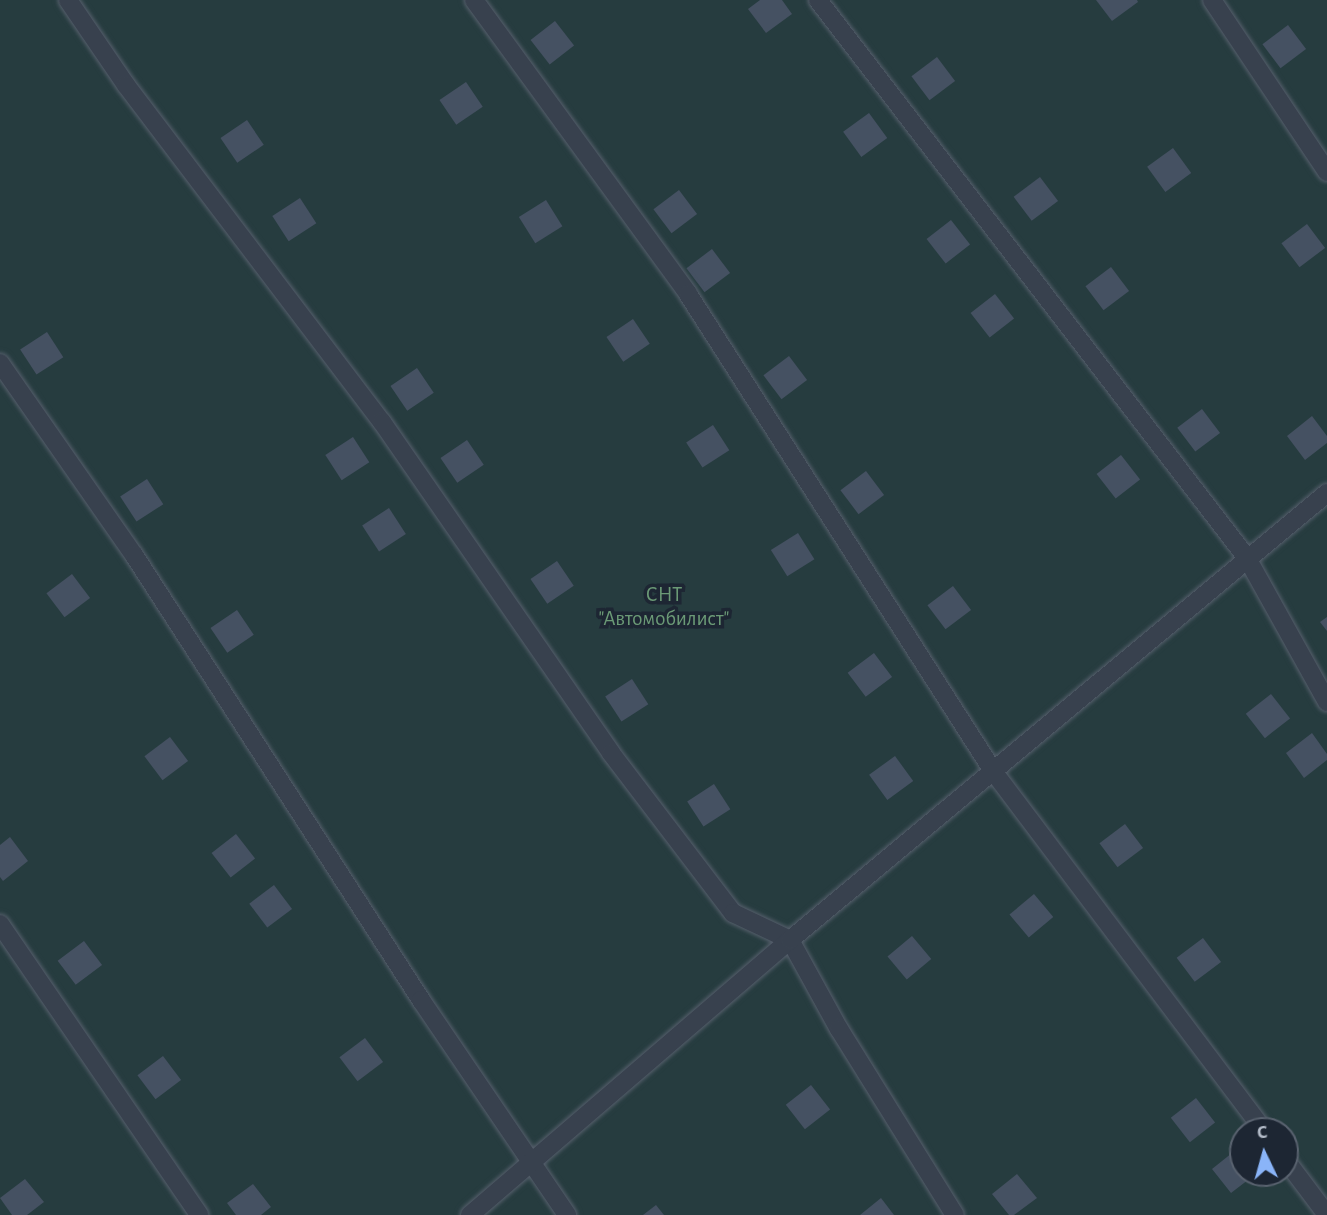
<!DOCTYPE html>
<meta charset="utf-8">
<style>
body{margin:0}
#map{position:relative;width:1327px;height:1215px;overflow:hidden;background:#242f3e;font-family:"Alegreya Sans",sans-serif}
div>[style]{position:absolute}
.green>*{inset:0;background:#263c3f}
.building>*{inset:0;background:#455162;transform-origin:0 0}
.roads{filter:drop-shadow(0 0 2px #565f6c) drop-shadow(0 0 2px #565f6c)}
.service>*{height:18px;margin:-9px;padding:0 9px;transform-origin:9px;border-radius:9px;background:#38414e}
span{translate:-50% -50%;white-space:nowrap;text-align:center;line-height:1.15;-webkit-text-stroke:7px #1d2633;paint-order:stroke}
.park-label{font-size:21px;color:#6b9a76}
.north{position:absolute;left:1229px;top:1117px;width:70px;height:70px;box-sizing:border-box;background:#1d2633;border:2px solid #59626f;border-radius:50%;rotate:355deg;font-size:19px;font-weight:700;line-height:28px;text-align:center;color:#b4bcc9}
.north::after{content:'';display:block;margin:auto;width:24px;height:32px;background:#8ab4f8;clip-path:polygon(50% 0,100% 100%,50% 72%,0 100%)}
</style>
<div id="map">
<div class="green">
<div style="clip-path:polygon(evenodd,0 0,1327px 0,1327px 1215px,0 1215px,0 0,1243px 1131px,1285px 1131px,1285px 1173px,1243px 1173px,1243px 1131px)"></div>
</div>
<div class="building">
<div style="clip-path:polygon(760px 0,782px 0,792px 14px,766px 33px,748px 9px)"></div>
<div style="clip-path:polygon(1096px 0,1137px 0,1138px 2px,1112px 21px)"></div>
<div style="left:555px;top:21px;width:31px;height:31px;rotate:52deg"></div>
<div style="left:1288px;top:25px;width:30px;height:32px;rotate:53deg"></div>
<div style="left:937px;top:57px;width:30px;height:32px;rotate:53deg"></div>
<div style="left:466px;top:82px;width:30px;height:32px;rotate:56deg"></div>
<div style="left:869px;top:113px;width:31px;height:32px;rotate:54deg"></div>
<div style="left:247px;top:120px;width:30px;height:32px;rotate:56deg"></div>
<div style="left:1173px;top:148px;width:31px;height:32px;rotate:54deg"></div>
<div style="left:1040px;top:177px;width:30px;height:33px;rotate:53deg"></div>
<div style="left:679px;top:190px;width:30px;height:32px;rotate:53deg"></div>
<div style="left:300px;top:198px;width:30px;height:33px;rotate:57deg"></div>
<div style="left:546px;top:200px;width:31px;height:32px;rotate:58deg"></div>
<div style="left:951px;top:220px;width:31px;height:31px;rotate:52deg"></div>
<div style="left:1307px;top:224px;width:30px;height:32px;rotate:53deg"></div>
<div style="left:712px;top:249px;width:30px;height:32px;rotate:53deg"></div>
<div style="left:1111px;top:267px;width:30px;height:32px;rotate:53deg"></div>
<div style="left:995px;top:294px;width:31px;height:31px;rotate:52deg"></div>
<div style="left:633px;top:319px;width:30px;height:32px;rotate:56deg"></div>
<div style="left:47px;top:332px;width:30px;height:32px;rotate:57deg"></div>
<div style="left:789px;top:356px;width:30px;height:32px;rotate:53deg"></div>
<div style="left:417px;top:368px;width:30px;height:32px;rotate:56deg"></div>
<div style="left:1202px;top:409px;width:30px;height:31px;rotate:53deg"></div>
<div style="clip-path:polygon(1312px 416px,1327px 436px,1327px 443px,1305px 460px,1287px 436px)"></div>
<div style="left:713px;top:425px;width:30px;height:32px;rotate:57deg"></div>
<div style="left:353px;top:437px;width:30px;height:33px;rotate:57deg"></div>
<div style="left:467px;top:440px;width:30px;height:32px;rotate:56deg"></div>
<div style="left:1121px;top:455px;width:31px;height:31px;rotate:52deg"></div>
<div style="left:866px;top:471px;width:30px;height:32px;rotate:53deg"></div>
<div style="left:147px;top:479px;width:30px;height:32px;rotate:57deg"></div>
<div style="left:389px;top:508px;width:31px;height:32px;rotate:57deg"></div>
<div style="left:798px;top:533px;width:31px;height:32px;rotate:58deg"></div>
<div style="left:557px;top:561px;width:30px;height:32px;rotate:56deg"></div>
<div style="left:72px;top:574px;width:30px;height:32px;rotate:53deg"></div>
<div style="left:953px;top:586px;width:30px;height:32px;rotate:53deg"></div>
<div style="left:237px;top:610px;width:30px;height:32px;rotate:56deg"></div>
<div style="clip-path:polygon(1327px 617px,1327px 631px,1320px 622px)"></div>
<div style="left:874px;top:653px;width:30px;height:33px;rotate:53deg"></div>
<div style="left:632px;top:679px;width:30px;height:32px;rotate:57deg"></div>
<div style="left:1271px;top:694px;width:31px;height:32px;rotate:52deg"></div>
<div style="clip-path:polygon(1312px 733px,1327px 754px,1327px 760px,1304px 778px,1286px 753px)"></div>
<div style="left:170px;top:737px;width:30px;height:32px;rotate:53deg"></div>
<div style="left:895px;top:756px;width:31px;height:32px;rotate:54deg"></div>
<div style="left:714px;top:784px;width:30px;height:32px;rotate:57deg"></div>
<div style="left:1125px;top:824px;width:30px;height:32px;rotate:53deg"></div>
<div style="left:236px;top:834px;width:31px;height:31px;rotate:52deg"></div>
<div style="clip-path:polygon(10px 837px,28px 861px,3px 881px,0 877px,0 845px)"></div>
<div style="left:274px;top:885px;width:30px;height:31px;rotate:53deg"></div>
<div style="left:1034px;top:894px;width:30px;height:32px;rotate:50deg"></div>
<div style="left:912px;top:936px;width:30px;height:32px;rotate:50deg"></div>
<div style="left:1203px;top:938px;width:30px;height:33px;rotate:53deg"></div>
<div style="left:84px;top:941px;width:30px;height:33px;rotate:53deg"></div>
<div style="left:365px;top:1038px;width:30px;height:32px;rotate:53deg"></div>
<div style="left:163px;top:1056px;width:30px;height:32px;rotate:53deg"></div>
<div style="left:811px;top:1085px;width:31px;height:32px;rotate:52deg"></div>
<div style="left:1196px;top:1098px;width:31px;height:32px;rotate:52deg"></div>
<div style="clip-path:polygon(1237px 1149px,1243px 1157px,1243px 1173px,1257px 1173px,1231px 1193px,1212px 1169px)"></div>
<div style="clip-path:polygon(1017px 1174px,1037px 1198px,1014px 1215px,1009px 1215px,992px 1194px)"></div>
<div style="clip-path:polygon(25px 1179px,44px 1202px,27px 1215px,12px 1215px,0 1198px)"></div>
<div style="clip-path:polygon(253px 1184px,271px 1207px,261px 1215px,236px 1215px,227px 1203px)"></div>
<div style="clip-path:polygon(881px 1198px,894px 1215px,860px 1215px)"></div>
<div style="clip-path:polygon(656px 1205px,664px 1215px,643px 1215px)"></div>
</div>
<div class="roads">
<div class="service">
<div style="left:68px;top:0;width:103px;rotate:55.7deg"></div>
<div style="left:126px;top:85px;width:423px;rotate:52.8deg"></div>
<div style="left:382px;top:422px;width:402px;rotate:55.3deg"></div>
<div style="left:611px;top:753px;width:201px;rotate:52.7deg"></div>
<div style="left:733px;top:913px;width:63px;rotate:25.3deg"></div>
<div style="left:790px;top:940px;width:102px;rotate:61.2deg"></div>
<div style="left:839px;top:1029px;width:219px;rotate:58.1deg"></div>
<div style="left:474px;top:0;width:364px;rotate:53.9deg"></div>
<div style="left:688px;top:294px;width:566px;rotate:57.4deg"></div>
<div style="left:993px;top:771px;width:451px;rotate:53deg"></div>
<div style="left:818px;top:0;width:704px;rotate:52.45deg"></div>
<div style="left:1247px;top:558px;width:165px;rotate:60.9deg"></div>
<div style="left:1212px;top:0;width:207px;rotate:56.2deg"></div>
<div style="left:0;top:363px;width:234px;rotate:55.1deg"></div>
<div style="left:134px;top:555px;width:530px;rotate:57.18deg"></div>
<div style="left:421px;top:1000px;width:260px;rotate:55.8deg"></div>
<div style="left:0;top:924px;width:353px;rotate:55.6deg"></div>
<div style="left:1285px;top:1159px;width:70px;rotate:53.1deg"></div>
<div style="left:470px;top:1215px;width:422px;rotate:-40.7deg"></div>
<div style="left:790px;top:940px;width:699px;rotate:-39.77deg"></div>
</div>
</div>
<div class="park-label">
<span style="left:664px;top:607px">СНТ<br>"Автомобилист"</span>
</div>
<div class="north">С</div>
</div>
